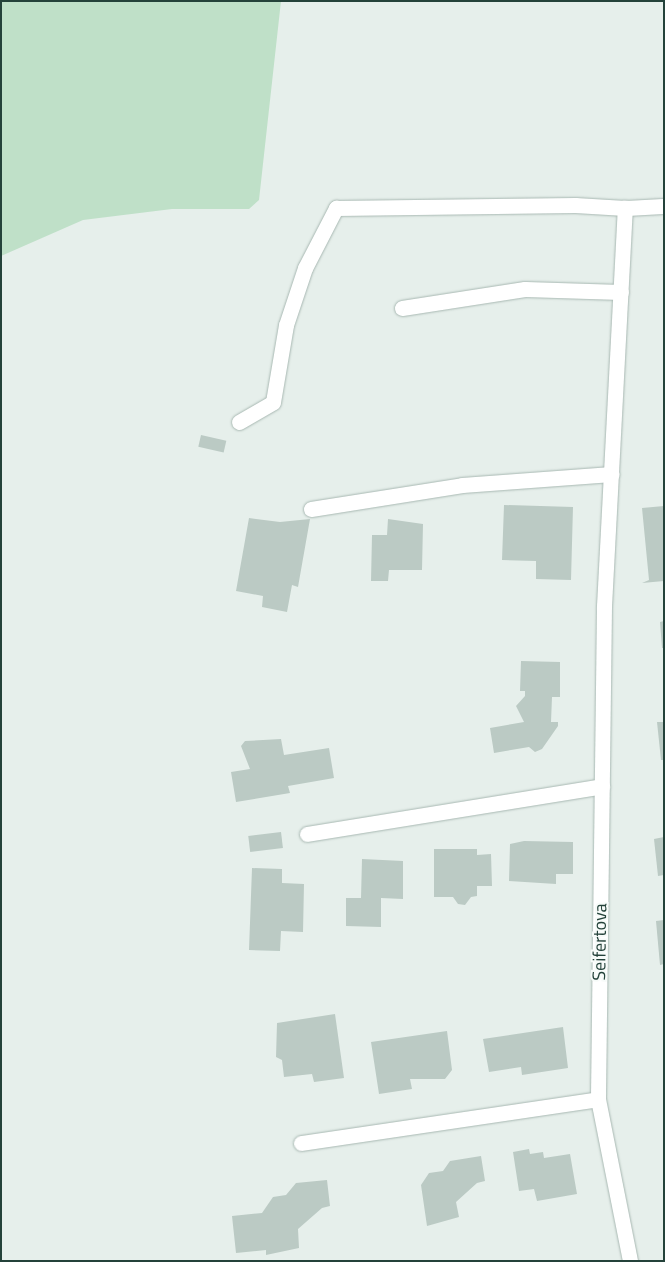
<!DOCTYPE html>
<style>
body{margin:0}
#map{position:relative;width:665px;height:1262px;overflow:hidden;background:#e6efeb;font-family:"Titillium Web",sans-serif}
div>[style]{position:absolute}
.green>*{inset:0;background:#bfe0c8}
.building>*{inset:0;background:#bbcac4;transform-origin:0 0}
.roads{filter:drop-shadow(0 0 1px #a8b8b2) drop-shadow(0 0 1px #a8b8b2)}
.lane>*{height:15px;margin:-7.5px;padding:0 7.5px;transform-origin:7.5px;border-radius:7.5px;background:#fff}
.street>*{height:15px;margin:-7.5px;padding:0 7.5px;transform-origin:7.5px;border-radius:7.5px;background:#fff}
span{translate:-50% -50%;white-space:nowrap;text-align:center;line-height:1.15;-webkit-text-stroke:4px #f7fbf9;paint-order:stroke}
.street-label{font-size:18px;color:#24423a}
.frame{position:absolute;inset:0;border:2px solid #24423a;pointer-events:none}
</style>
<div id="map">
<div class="green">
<div style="clip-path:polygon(1px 1px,281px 1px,259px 200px,249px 209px,172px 209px,83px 220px,1px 256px)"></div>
</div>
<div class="building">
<div style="left:201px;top:435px;width:26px;height:12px;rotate:13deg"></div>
<div style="clip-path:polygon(504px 505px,573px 507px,571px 580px,536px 579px,536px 561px,502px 560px)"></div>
<div style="clip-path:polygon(664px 506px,664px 581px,642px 583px,649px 580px,642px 508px)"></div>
<div style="clip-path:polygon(249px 518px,280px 522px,310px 519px,298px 587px,292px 585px,287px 612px,262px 607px,263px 596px,236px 591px)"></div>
<div style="clip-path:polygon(388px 519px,423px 524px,422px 570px,389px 570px,388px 581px,371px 581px,372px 535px,387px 535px)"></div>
<div style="clip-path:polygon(664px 621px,664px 648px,662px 648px,660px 622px)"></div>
<div style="clip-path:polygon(521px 661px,560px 662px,560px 697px,552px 697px,551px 722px,558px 722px,558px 726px,542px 749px,535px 752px,529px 747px,494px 753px,490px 728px,524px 722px,516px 706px,525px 696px,525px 691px,520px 691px)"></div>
<div style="clip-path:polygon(657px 722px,664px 722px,664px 760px,661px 760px)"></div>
<div style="clip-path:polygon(281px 739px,284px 755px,329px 748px,334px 778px,288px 786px,290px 793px,236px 802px,231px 772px,250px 769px,241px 746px,245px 741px)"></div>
<div style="left:281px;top:832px;width:16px;height:33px;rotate:83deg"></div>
<div style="clip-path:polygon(664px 837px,664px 875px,658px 876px,654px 839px)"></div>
<div style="clip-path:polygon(524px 841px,573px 842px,573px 874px,556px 874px,556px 884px,509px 881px,510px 844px)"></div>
<div style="clip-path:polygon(434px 849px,477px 849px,477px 855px,491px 854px,492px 886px,477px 886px,477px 896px,471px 897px,465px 905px,458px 904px,453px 897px,434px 897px)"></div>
<div style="clip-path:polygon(362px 859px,403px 861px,403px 899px,381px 898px,381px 927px,346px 926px,346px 898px,361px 898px)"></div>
<div style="clip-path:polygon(252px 868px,282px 869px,282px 883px,304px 884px,303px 932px,281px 931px,280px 951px,249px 950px)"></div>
<div style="clip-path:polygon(664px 920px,664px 964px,660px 965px,656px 921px)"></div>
<div style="clip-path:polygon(335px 1014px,344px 1078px,314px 1082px,312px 1074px,284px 1077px,282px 1060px,276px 1057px,277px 1023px)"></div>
<div style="clip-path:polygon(563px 1027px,568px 1068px,522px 1075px,521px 1067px,489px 1072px,483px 1039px)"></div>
<div style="clip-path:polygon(447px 1031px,452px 1070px,445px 1079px,410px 1079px,412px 1089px,379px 1094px,371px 1042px)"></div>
<div style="clip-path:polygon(529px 1149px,530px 1154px,543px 1152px,544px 1158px,570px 1154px,577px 1194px,537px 1201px,534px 1189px,519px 1191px,513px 1152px)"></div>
<div style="clip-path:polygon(481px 1156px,485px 1181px,477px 1183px,456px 1202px,459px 1217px,427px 1226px,421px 1185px,429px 1173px,443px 1171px,450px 1161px)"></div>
<div style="clip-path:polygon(327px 1180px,330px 1206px,322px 1208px,298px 1229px,299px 1248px,266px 1255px,266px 1250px,236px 1253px,232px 1216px,262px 1213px,273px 1197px,286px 1195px,296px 1183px)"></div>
</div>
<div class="roads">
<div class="lane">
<div style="left:402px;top:308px;width:124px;rotate:-8.8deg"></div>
<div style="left:525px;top:289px;width:96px;rotate:1.8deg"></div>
<div style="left:239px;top:422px;width:39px;rotate:-30deg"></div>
<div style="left:273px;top:402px;width:78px;rotate:-80.4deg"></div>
<div style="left:286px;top:325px;width:60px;rotate:-71.6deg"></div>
<div style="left:305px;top:268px;width:68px;rotate:-62.7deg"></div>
<div style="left:336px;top:208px;width:239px;rotate:-0.7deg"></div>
<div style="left:575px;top:205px;width:50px;rotate:3.4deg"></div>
<div style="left:311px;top:509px;width:153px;rotate:-9deg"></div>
<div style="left:462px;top:485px;width:150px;rotate:-4.2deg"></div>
<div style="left:604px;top:606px;width:399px;rotate:-87deg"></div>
<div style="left:625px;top:208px;width:39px;rotate:-3deg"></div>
</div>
<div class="street">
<div style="left:604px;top:606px;width:493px;rotate:90.7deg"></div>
<div style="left:598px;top:1099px;width:165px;rotate:78.8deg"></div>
<div style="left:307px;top:834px;width:299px;rotate:-9.2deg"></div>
<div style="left:301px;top:1143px;width:300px;rotate:-8.4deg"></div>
</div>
</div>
<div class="street-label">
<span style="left:600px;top:942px;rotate:-89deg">Seifertova</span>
</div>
<div class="frame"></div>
</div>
